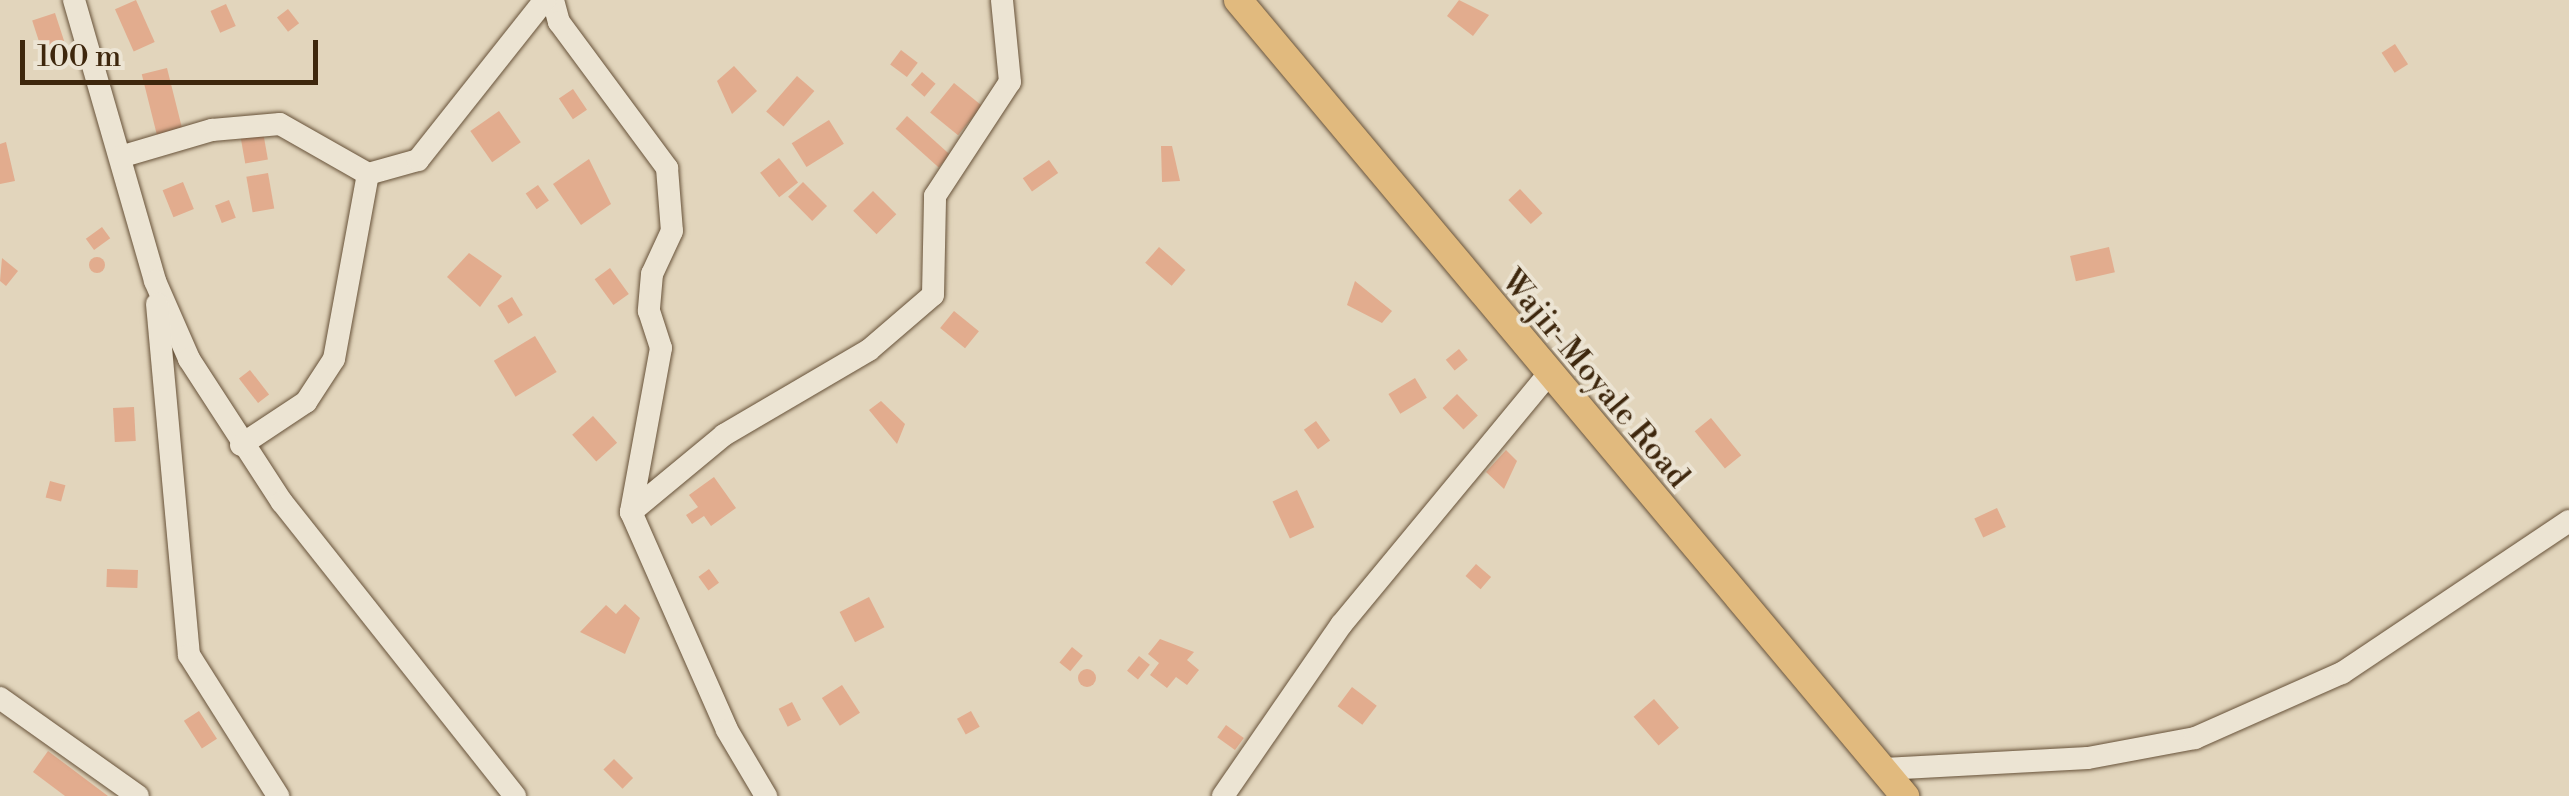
<!DOCTYPE html>
<style>
body{margin:0}
#map{position:relative;width:2569px;height:796px;overflow:hidden;background:#e2d5bc;font-family:"Libre Bodoni",serif}
div>[style]{position:absolute}
.building>*{inset:0;background:#e2ac8e;transform-origin:0 0}
.round{border-radius:50%}
.roads{filter:drop-shadow(0 0 2px #675239) drop-shadow(0 0 2px #675239)}
.minor>*{height:22px;margin:-11px;padding:0 11px;transform-origin:11px;border-radius:11px;background:#ece4d3}
.major>*{height:28px;margin:-14px;padding:0 14px;transform-origin:14px;border-radius:14px;background:#e1ba7e}
span{translate:-50% -50%;white-space:nowrap;text-align:center;line-height:1.15;-webkit-text-stroke:8px #ece4d3;paint-order:stroke}
.street-label{font-size:32px;color:#3e270d}
.scale{position:absolute;left:20px;top:40px;width:298px;height:45px;box-sizing:border-box;border:5px solid #3e270d;border-top:0;padding-left:12px;font-size:30px;line-height:35px;white-space:nowrap;color:#3e270d;-webkit-text-stroke:8px #ece4d3;paint-order:stroke}
</style>
<div id="map">
<div class="building">
<div style="left:136px;top:0;width:46px;height:23px;rotate:66deg"></div>
<div style="clip-path:polygon(1459px 0,1489px 15px,1473px 36px,1447px 16px)"></div>
<div style="left:226px;top:4px;width:24px;height:17px;rotate:66deg"></div>
<div style="left:288px;top:9px;width:18px;height:14px;rotate:52deg"></div>
<div style="left:55px;top:13px;width:40px;height:24px;rotate:72deg"></div>
<div style="left:2395px;top:44px;width:24px;height:16px;rotate:57deg"></div>
<div style="left:901px;top:50px;width:21px;height:18px;rotate:37deg"></div>
<div style="clip-path:polygon(734px 66px,757px 91px,732px 114px,717px 81px)"></div>
<div style="left:167px;top:68px;width:65px;height:26px;rotate:76deg"></div>
<div style="left:922px;top:72px;width:18px;height:17px;rotate:41deg"></div>
<div style="left:797px;top:76px;width:23px;height:47px;rotate:41deg"></div>
<div style="left:954px;top:83px;width:36px;height:38px;rotate:39deg"></div>
<div style="left:573px;top:89px;width:25px;height:17px;rotate:56deg"></div>
<div style="left:499px;top:111px;width:38px;height:35px;rotate:55deg"></div>
<div style="left:907px;top:116px;width:58px;height:17px;rotate:42deg"></div>
<div style="left:829px;top:120px;width:28px;height:44px;rotate:58deg"></div>
<div style="left:262px;top:126px;width:34px;height:23px;rotate:80deg"></div>
<div style="clip-path:polygon(6px 142px,15px 181px,0 184px,0 144px)"></div>
<div style="clip-path:polygon(1161px 146px,1172px 146px,1180px 181px,1162px 182px)"></div>
<div style="left:779px;top:158px;width:31px;height:24px;rotate:52deg"></div>
<div style="clip-path:polygon(589px 159px,611px 204px,581px 225px,553px 184px)"></div>
<div style="left:1049px;top:160px;width:16px;height:32px;rotate:55deg"></div>
<div style="left:268px;top:173px;width:36px;height:22px;rotate:80deg"></div>
<div style="left:183px;top:182px;width:29px;height:22px;rotate:68deg"></div>
<div style="left:803px;top:182px;width:34px;height:21px;rotate:45deg"></div>
<div style="left:538px;top:185px;width:19px;height:15px;rotate:55deg"></div>
<div style="left:1520px;top:189px;width:33px;height:16px;rotate:47deg"></div>
<div style="left:873px;top:191px;width:33px;height:28px;rotate:45deg"></div>
<div style="left:229px;top:200px;width:19px;height:15px;rotate:69deg"></div>
<div style="left:102px;top:227px;width:14px;height:20px;rotate:54deg"></div>
<div style="left:1159px;top:247px;width:35px;height:21px;rotate:41deg"></div>
<div style="left:2109px;top:247px;width:26px;height:40px;rotate:77deg"></div>
<div style="clip-path:polygon(469px 253px,502px 276px,480px 307px,447px 277px)"></div>
<div class="round" style="left:89px;top:257px;width:16px;height:16px"></div>
<div style="clip-path:polygon(2px 258px,18px 271px,6px 286px,0 281px)"></div>
<div style="left:610px;top:268px;width:32px;height:19px;rotate:54deg"></div>
<div style="clip-path:polygon(1355px 281px,1392px 311px,1382px 323px,1347px 305px)"></div>
<div style="left:512px;top:297px;width:21px;height:17px;rotate:59deg"></div>
<div style="left:954px;top:311px;width:32px;height:22px;rotate:39deg"></div>
<div style="left:535px;top:336px;width:42px;height:48px;rotate:59deg"></div>
<div style="left:1459px;top:349px;width:14px;height:17px;rotate:51deg"></div>
<div style="left:250px;top:370px;width:31px;height:14px;rotate:52deg"></div>
<div style="left:1415px;top:378px;width:23px;height:31px;rotate:59deg"></div>
<div style="left:1457px;top:394px;width:30px;height:20px;rotate:46deg"></div>
<div style="clip-path:polygon(881px 401px,905px 424px,897px 444px,869px 410px)"></div>
<div style="left:134px;top:407px;width:34px;height:21px;rotate:87deg"></div>
<div style="left:593px;top:416px;width:36px;height:28px;rotate:48deg"></div>
<div style="left:1711px;top:418px;width:48px;height:21px;rotate:51deg"></div>
<div style="left:1316px;top:421px;width:24px;height:15px;rotate:54deg"></div>
<div style="clip-path:polygon(1506px 450px,1517px 461px,1504px 489px,1486px 472px)"></div>
<div style="clip-path:polygon(714px 477px,736px 508px,711px 526px,704px 516px,692px 524px,686px 515px,698px 507px,689px 495px)"></div>
<div style="left:50px;top:481px;width:16px;height:17px;rotate:15deg"></div>
<div style="left:1297px;top:490px;width:41px;height:27px;rotate:65deg"></div>
<div style="left:1997px;top:508px;width:21px;height:25px;rotate:65deg"></div>
<div style="left:1476px;top:564px;width:20px;height:16px;rotate:41deg"></div>
<div style="left:107px;top:569px;width:31px;height:18px;rotate:2deg"></div>
<div style="left:709px;top:569px;width:17px;height:13px;rotate:54deg"></div>
<div style="left:869px;top:597px;width:34px;height:33px;rotate:63deg"></div>
<div style="clip-path:polygon(625px 604px,640px 618px,625px 654px,580px 632px,606px 605px,616px 614px)"></div>
<div style="clip-path:polygon(1160px 639px,1194px 652px,1187px 660px,1199px 670px,1187px 685px,1176px 677px,1167px 688px,1150px 675px,1159px 663px,1148px 654px)"></div>
<div style="left:1072px;top:647px;width:14px;height:20px;rotate:39deg"></div>
<div style="left:1139px;top:656px;width:14px;height:19px;rotate:39deg"></div>
<div class="round" style="left:1078px;top:669px;width:18px;height:18px"></div>
<div style="left:842px;top:685px;width:33px;height:24px;rotate:57deg"></div>
<div style="left:1352px;top:687px;width:31px;height:24px;rotate:37deg"></div>
<div style="left:1654px;top:699px;width:38px;height:27px;rotate:49deg"></div>
<div style="left:792px;top:702px;width:20px;height:15px;rotate:63deg"></div>
<div style="left:199px;top:711px;width:33px;height:18px;rotate:57deg"></div>
<div style="left:971px;top:711px;width:18px;height:16px;rotate:61deg"></div>
<div style="left:1226px;top:725px;width:22px;height:15px;rotate:36deg"></div>
<div style="clip-path:polygon(48px 751px,108px 796px,65px 796px,33px 772px)"></div>
<div style="left:614px;top:759px;width:27px;height:15px;rotate:45deg"></div>
</div>
<div class="roads">
<div class="minor">
<div style="left:74px;top:0;width:292px;rotate:73.9deg"></div>
<div style="left:155px;top:281px;width:85px;rotate:66.4deg"></div>
<div style="left:189px;top:359px;width:171px;rotate:57deg"></div>
<div style="left:282px;top:502px;width:375px;rotate:51.6deg"></div>
<div style="left:553px;top:0;width:23px;rotate:75deg"></div>
<div style="left:559px;top:22px;width:182px;rotate:53.5deg"></div>
<div style="left:667px;top:168px;width:63px;rotate:85.5deg"></div>
<div style="left:672px;top:231px;width:47px;rotate:114.9deg"></div>
<div style="left:652px;top:274px;width:37px;rotate:95deg"></div>
<div style="left:649px;top:311px;width:39px;rotate:72deg"></div>
<div style="left:661px;top:348px;width:167px;rotate:100.4deg"></div>
<div style="left:631px;top:512px;width:238px;rotate:66.2deg"></div>
<div style="left:727px;top:730px;width:77px;rotate:59.4deg"></div>
<div style="left:120px;top:157px;width:96px;rotate:-16.4deg"></div>
<div style="left:212px;top:130px;width:68px;rotate:-5deg"></div>
<div style="left:280px;top:124px;width:101px;rotate:29.6deg"></div>
<div style="left:157px;top:304px;width:352px;rotate:84.8deg"></div>
<div style="left:189px;top:655px;width:167px;rotate:57.7deg"></div>
<div style="left:241px;top:445px;width:78px;rotate:-33.5deg"></div>
<div style="left:306px;top:402px;width:51px;rotate:-56.9deg"></div>
<div style="left:334px;top:359px;width:188px;rotate:-79.6deg"></div>
<div style="left:368px;top:174px;width:52px;rotate:-15.6deg"></div>
<div style="left:418px;top:160px;width:204px;rotate:-51.6deg"></div>
<div style="left:631px;top:512px;width:121px;rotate:-39.6deg"></div>
<div style="left:724px;top:435px;width:168px;rotate:-30.4deg"></div>
<div style="left:869px;top:350px;width:84px;rotate:-40.7deg"></div>
<div style="left:933px;top:295px;width:99px;rotate:-88.8deg"></div>
<div style="left:935px;top:196px;width:136px;rotate:-56.7deg"></div>
<div style="left:1010px;top:82px;width:82px;rotate:-95.6deg"></div>
<div style="left:0;top:698px;width:169px;rotate:35.4deg"></div>
<div style="left:1884px;top:769px;width:204px;rotate:-3.1deg"></div>
<div style="left:2088px;top:758px;width:109px;rotate:-10.6deg"></div>
<div style="left:2195px;top:738px;width:161px;rotate:-23.9deg"></div>
<div style="left:2342px;top:673px;width:273px;rotate:-33.8deg"></div>
<div style="left:1223px;top:796px;width:208px;rotate:-55.4deg"></div>
<div style="left:1341px;top:625px;width:323px;rotate:-50.4deg"></div>
</div>
<div class="major">
<div style="left:1238px;top:0;width:1039px;rotate:50.04deg"></div>
</div>
</div>
<div class="street-label">
<span style="left:1595px;top:379px;rotate:50deg">Wajir-Moyale Road</span>
</div>
<div class="scale">100 m</div>
</div>
